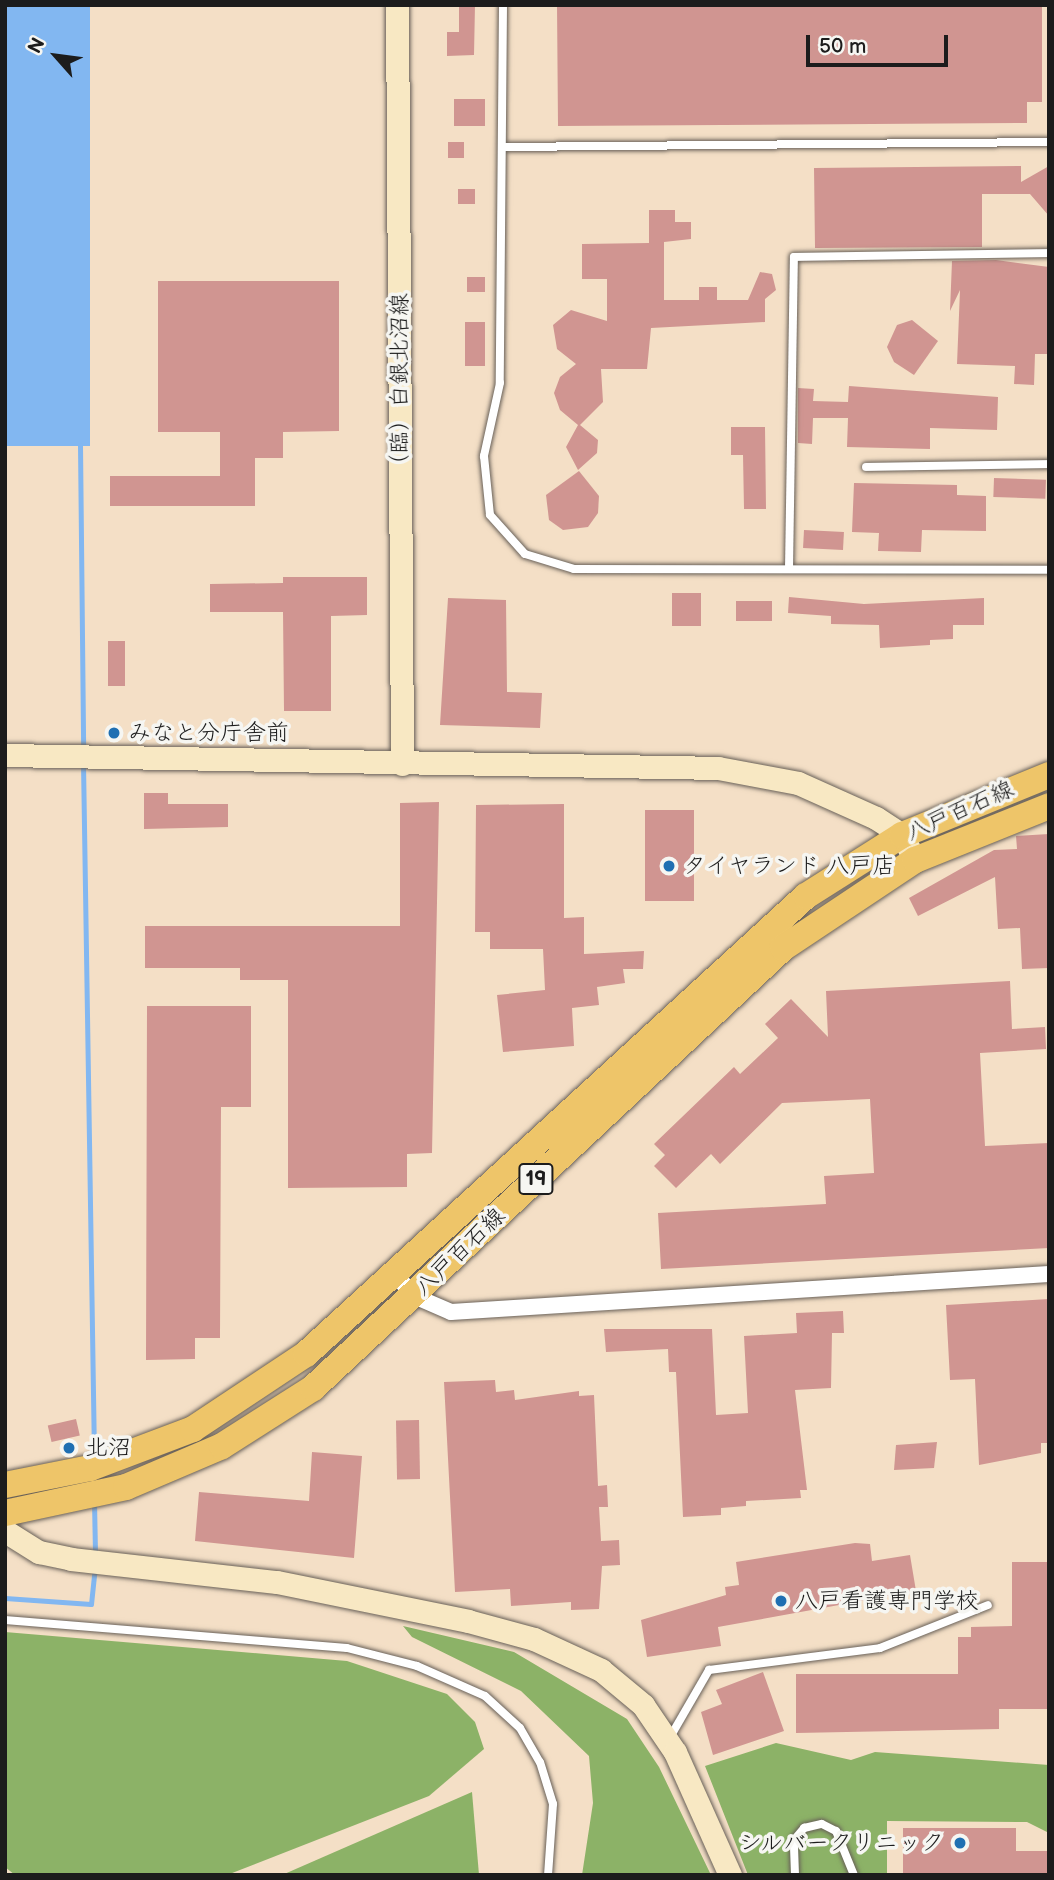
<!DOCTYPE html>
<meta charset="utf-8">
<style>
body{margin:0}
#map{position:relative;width:1054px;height:1880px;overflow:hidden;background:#f4dfc6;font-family:"Balsamiq Sans","Klee One",sans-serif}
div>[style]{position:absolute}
.forest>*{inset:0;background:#8cb267}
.water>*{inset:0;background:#82b7f1;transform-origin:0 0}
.stream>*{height:5px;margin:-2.5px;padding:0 2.5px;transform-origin:2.5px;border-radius:2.5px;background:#82b7f1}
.building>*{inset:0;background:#d09591;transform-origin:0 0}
.roads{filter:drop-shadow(0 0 2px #686058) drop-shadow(0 0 2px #686058)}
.lane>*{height:8px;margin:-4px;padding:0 4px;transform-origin:4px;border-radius:4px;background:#fff}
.street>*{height:16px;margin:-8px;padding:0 8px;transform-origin:8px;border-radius:8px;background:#fff}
.secondary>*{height:23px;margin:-11.5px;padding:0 11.5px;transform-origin:11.5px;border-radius:11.5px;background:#f8e8c3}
.primary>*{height:26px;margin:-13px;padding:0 13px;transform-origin:13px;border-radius:13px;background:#eec569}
.dots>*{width:19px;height:19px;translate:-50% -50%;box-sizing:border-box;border:4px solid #f6f6f2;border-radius:50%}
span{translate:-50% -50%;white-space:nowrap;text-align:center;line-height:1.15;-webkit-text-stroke:7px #f6f6f2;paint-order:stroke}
.shield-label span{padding:2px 5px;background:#f6f6f2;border:2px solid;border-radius:5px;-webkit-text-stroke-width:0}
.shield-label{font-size:21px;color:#1c1c1c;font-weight:700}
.street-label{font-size:23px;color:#1c1c1c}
.poi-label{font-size:23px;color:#1c1c1c}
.left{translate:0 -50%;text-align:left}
.right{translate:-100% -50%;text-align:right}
.frame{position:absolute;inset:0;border:7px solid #1c1c1c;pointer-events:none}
.north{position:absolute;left:21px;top:21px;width:70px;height:70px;-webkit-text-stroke:5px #f6f6f2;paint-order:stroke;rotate:298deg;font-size:19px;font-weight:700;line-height:28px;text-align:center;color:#1c1c1c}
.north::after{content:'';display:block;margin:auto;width:24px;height:32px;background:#1c1c1c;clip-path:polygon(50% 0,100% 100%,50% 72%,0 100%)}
.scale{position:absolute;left:806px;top:35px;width:142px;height:32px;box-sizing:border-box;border:4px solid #1c1c1c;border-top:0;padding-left:9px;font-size:21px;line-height:24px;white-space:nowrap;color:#1c1c1c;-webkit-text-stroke:5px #f6f6f2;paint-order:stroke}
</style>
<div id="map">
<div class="forest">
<div style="clip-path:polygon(403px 1626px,514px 1652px,627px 1719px,659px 1767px,711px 1875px,582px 1875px,593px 1803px,589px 1756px,521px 1691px,412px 1637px)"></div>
<div style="clip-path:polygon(5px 1632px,347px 1661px,447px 1694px,475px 1722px,484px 1749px,429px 1796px,227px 1875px,15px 1875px,5px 1867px)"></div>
<div style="clip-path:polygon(776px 1743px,851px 1760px,875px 1752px,1049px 1765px,1049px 1833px,1027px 1822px,887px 1821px,887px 1875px,748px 1875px,705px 1766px)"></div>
<div style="clip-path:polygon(472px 1792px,479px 1875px,282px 1875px)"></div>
</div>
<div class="water">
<div style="left:5px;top:5px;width:85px;height:441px"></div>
</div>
<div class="stream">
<div style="left:80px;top:445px;width:305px;rotate:89.4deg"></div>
<div style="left:83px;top:763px;width:693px;rotate:89.09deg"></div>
<div style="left:94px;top:1501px;width:53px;rotate:88.9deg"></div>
<div style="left:5px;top:1598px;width:86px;rotate:4deg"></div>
<div style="left:91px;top:1604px;width:36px;rotate:-84deg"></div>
</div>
<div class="building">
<div style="clip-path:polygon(459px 5px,475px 5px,474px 55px,447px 56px,447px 32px,459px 32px)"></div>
<div style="clip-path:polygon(557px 5px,1042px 5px,1042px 102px,1027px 102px,1027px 123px,558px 126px)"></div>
<div style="left:454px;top:99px;width:31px;height:27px"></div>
<div style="left:448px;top:142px;width:16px;height:16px"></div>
<div style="clip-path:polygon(1021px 166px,1021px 182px,1049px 166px,1049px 216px,1030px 194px,982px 194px,982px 247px,815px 248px,814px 168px)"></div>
<div style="left:458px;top:189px;width:17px;height:15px"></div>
<div style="clip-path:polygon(649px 210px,675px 210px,675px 222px,691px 222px,691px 239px,664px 242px,664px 300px,699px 300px,699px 287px,717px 287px,717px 300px,748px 300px,760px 272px,772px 274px,776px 290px,765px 299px,765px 322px,651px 328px,647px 369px,601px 369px,603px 402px,580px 425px,598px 440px,597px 453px,578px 470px,566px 447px,578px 425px,560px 410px,554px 393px,560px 377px,576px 364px,557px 349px,553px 325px,571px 310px,607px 321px,607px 279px,582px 279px,582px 244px,649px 243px)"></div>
<div style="clip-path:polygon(996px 260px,1049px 267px,1049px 354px,1035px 354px,1034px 385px,1014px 384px,1015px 366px,957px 364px,960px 290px,950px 311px,952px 261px)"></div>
<div style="left:467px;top:277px;width:18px;height:15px"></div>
<div style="clip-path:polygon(158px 281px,339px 281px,339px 431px,283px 432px,283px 458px,255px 458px,255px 506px,110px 506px,110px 476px,220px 476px,220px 432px,158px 432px)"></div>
<div style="clip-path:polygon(912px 320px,938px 341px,914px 375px,894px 362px,887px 347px,897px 325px)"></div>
<div style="left:465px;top:322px;width:20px;height:44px"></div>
<div style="clip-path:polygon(849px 386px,998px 397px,997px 430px,930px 428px,930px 449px,847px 447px,848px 418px,813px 418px,812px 444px,798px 443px,798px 388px,814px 389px,813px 401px,848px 402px)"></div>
<div style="clip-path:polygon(731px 427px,765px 427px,766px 509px,744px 509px,743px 455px,731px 455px)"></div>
<div style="clip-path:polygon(579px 471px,599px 496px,598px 513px,588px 527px,563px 530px,549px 520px,546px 495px)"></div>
<div style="left:994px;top:478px;width:52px;height:19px;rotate:2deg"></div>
<div style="clip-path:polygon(854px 483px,957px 485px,957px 495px,986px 496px,986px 531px,922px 530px,921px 552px,878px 551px,879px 533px,852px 532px)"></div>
<div style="left:804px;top:530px;width:40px;height:18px;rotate:3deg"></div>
<div style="clip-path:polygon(283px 577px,367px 577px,367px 615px,331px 616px,331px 711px,284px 711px,283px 612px,210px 612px,210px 584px,283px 583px)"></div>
<div style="left:672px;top:593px;width:29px;height:33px"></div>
<div style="clip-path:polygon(789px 597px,864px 604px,984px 598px,984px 625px,953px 625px,953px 639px,930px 640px,930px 645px,880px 648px,879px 625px,831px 624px,831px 616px,788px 613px)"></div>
<div style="clip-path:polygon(448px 598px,506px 600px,507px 692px,542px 693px,540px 728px,440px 725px)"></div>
<div style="left:736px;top:601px;width:36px;height:20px"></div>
<div style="left:108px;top:641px;width:17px;height:45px"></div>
<div style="clip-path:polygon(144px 793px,168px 793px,168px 804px,228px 804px,228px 827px,144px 829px)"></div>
<div style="clip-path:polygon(439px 802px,432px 1153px,407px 1154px,407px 1187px,288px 1188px,288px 980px,240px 980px,240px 968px,145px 968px,145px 926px,400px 926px,400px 803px)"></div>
<div style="clip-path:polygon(564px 804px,564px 918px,584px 917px,584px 954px,644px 951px,643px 969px,623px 969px,625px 983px,597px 987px,599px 1005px,572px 1008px,574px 1046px,503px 1052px,497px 995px,545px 990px,543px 949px,490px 949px,490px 932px,475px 932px,476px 805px)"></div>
<div style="left:645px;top:810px;width:49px;height:91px"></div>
<div style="clip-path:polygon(1049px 834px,1049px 968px,1022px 969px,1020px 928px,998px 929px,995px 877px,918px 916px,909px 898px,994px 850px,1017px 849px,1016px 836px)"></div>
<div style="clip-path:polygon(1010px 981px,1012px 1029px,1045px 1027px,1046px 1049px,980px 1053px,985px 1146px,1049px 1143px,1049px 1248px,661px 1269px,658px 1213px,826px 1204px,824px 1176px,874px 1173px,870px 1099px,782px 1103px,720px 1164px,711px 1154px,676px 1188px,654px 1166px,665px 1155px,654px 1144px,734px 1067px,740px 1074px,778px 1038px,765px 1024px,791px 999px,828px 1037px,826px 991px)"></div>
<div style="clip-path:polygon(147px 1006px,251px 1006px,251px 1107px,221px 1107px,220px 1338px,195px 1338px,195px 1359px,146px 1360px)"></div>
<div style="clip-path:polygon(1049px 1299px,1049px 1443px,1041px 1443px,1041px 1453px,979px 1465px,975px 1379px,950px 1380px,946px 1305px)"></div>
<div style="clip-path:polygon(843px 1311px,844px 1333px,832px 1333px,831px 1388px,795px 1390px,807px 1490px,800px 1490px,801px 1498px,746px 1501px,746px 1506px,721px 1508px,721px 1515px,683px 1517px,676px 1372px,669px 1372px,668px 1349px,606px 1352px,604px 1329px,712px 1329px,716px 1415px,748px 1413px,744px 1336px,797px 1333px,796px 1313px)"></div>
<div style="clip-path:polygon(495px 1380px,496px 1392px,514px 1390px,515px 1400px,579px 1391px,579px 1396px,594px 1395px,598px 1486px,607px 1485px,608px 1507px,599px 1507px,601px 1541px,619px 1540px,620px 1565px,602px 1566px,599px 1609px,571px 1610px,571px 1602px,511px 1606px,510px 1589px,455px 1592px,444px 1382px)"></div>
<div style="left:76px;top:1419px;width:17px;height:29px;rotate:77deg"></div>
<div style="left:419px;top:1420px;width:59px;height:23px;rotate:89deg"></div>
<div style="clip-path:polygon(937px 1442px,934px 1468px,894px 1470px,896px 1445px)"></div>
<div style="clip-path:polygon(312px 1452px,362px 1456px,354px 1558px,195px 1541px,199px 1492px,309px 1501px)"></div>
<div style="clip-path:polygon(855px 1543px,870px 1544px,872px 1561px,910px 1555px,916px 1591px,718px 1627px,721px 1646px,647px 1657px,641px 1620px,726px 1595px,725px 1587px,739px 1585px,736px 1562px)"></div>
<div style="clip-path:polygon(1012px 1562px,1049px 1562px,1049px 1709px,999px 1709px,999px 1729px,796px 1733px,796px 1674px,958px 1674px,958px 1637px,971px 1637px,971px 1627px,1012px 1626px)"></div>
<div style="clip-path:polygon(763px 1672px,784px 1731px,713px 1755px,701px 1712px,722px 1704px,716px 1690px)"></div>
<div style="clip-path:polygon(903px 1828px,1016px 1828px,1016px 1851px,1049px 1851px,1049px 1875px,903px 1875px)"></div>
</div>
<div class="roads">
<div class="lane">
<div style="left:503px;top:5px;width:378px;rotate:90.5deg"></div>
<div style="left:500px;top:383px;width:75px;rotate:102.4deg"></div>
<div style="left:484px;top:456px;width:59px;rotate:84.2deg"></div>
<div style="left:490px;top:515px;width:52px;rotate:48.1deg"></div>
<div style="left:525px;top:554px;width:51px;rotate:17deg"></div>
<div style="left:574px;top:569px;width:475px;rotate:0.1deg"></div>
<div style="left:502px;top:147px;width:547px;rotate:-0.52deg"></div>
<div style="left:866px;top:467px;width:183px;rotate:-0.9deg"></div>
<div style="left:789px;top:569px;width:312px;rotate:-89.1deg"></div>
<div style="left:794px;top:257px;width:255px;rotate:-0.9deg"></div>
<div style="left:5px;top:1620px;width:343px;rotate:4.7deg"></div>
<div style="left:347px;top:1648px;width:72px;rotate:14.4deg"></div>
<div style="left:417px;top:1666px;width:74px;rotate:23.8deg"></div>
<div style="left:485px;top:1696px;width:47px;rotate:42.4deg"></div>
<div style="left:520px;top:1728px;width:39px;rotate:60deg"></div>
<div style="left:540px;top:1762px;width:44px;rotate:72.8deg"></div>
<div style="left:553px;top:1804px;width:71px;rotate:94deg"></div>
<div style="left:669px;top:1739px;width:80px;rotate:-59.9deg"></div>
<div style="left:709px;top:1670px;width:172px;rotate:-7.3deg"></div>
<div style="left:880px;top:1648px;width:116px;rotate:-21.7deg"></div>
<div style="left:795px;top:1875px;width:35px;rotate:-92deg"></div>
<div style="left:794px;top:1840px;width:16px;rotate:-50deg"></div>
<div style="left:804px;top:1828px;width:18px;rotate:-13deg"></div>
<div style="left:822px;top:1824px;width:16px;rotate:27deg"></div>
<div style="left:836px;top:1831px;width:48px;rotate:67.8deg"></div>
</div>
<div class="street">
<div style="left:395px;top:1274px;width:29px;rotate:49deg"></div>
<div style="left:414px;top:1296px;width:40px;rotate:23.4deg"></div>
<div style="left:451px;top:1312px;width:599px;rotate:-3.64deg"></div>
</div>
<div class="secondary">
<div style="left:397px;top:5px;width:759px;rotate:89.62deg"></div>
<div style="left:5px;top:755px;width:713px;rotate:1.04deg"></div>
<div style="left:718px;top:768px;width:81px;rotate:10.6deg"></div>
<div style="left:798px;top:783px;width:85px;rotate:24.2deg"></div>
<div style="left:876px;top:818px;width:31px;rotate:33deg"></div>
<div style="left:902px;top:835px;width:28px;rotate:63deg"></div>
<div style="left:5px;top:1531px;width:40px;rotate:32deg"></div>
<div style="left:39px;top:1552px;width:33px;rotate:12deg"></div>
<div style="left:71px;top:1559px;width:207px;rotate:6.4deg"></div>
<div style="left:277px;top:1582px;width:195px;rotate:11.5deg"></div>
<div style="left:468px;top:1621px;width:68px;rotate:15.3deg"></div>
<div style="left:534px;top:1639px;width:74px;rotate:24.8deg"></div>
<div style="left:601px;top:1670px;width:55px;rotate:39.8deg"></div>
<div style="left:643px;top:1705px;width:57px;rotate:55.8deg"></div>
<div style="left:675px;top:1752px;width:135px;rotate:65.9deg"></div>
</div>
<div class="primary">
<div style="left:5px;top:1485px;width:87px;rotate:-11.3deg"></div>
<div style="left:90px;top:1468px;width:110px;rotate:-20.7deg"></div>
<div style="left:193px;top:1429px;width:136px;rotate:-33.6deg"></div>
<div style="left:306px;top:1354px;width:678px;rotate:-42.49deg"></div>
<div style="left:806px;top:896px;width:114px;rotate:-32.4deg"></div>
<div style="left:902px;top:835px;width:159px;rotate:-22.2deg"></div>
<div style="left:5px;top:1513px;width:124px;rotate:-12.1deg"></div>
<div style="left:126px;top:1487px;width:104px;rotate:-23.1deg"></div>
<div style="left:222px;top:1446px;width:108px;rotate:-32.5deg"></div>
<div style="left:313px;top:1388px;width:644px;rotate:-43.11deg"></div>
<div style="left:783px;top:948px;width:159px;rotate:-33.7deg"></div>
<div style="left:915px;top:860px;width:144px;rotate:-21.9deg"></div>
</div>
</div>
<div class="dots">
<div style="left:114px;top:733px;background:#1f6fb2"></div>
<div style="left:669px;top:866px;background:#1f6fb2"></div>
<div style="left:69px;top:1448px;background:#1f6fb2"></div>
<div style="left:781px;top:1601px;background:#1f6fb2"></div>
<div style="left:960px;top:1843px;background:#1f6fb2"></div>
</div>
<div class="shield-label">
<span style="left:536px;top:1179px">19</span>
</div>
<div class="street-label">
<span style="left:400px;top:385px;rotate:-90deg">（臨）白銀北沼線</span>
<span style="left:960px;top:811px;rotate:-24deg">八戸百石線</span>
<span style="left:460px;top:1252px;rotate:-44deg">八戸百石線</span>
</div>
<div class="poi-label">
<span class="left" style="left:128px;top:733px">みなと分庁舎前</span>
<span class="left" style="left:683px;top:866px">タイヤランド 八戸店</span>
<span class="left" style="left:85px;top:1448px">北沼</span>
<span class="left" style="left:795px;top:1601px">八戸看護専門学校</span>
<span class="right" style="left:944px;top:1843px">シルバークリニック</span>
</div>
<div class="frame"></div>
<div class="north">N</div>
<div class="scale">50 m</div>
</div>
